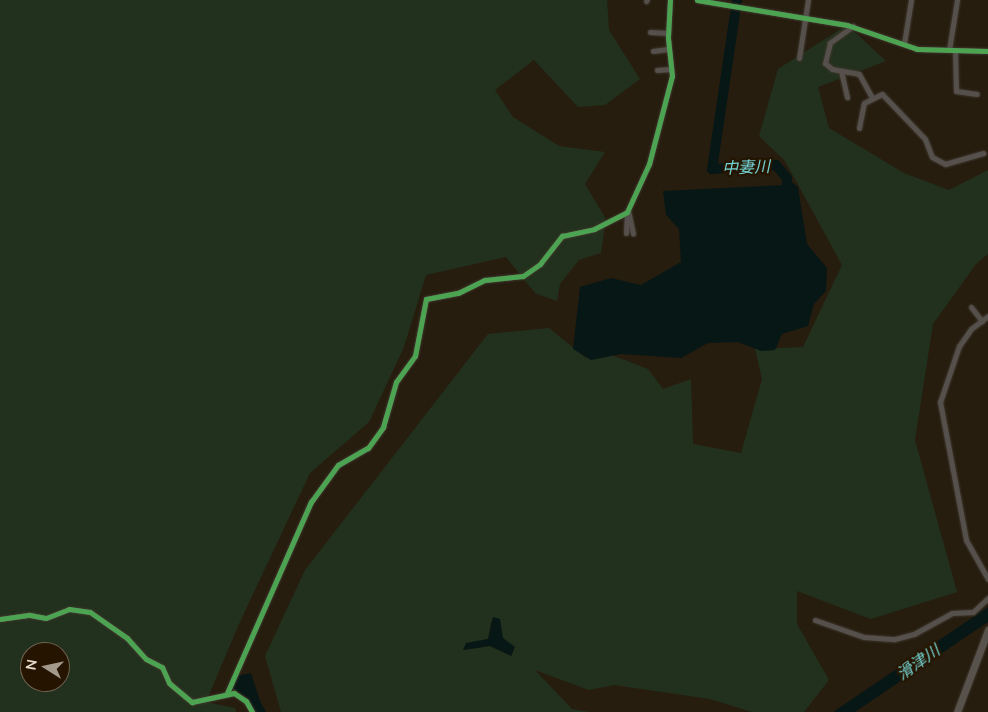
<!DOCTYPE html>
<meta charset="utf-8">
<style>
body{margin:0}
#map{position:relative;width:988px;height:712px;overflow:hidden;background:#261d0f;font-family:Mulish,"Noto Sans JP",sans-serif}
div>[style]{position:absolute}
.green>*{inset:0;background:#22311d}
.water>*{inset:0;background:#071716}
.river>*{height:10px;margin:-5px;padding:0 5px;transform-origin:5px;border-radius:5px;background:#071716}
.roads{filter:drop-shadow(0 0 1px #3f372c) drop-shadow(0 0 1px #3f372c)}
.street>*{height:5px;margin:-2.5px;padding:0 2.5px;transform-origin:2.5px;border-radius:2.5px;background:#55504c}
.secondary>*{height:7px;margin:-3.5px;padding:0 3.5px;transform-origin:3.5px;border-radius:3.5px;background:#57534c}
.cycleway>*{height:5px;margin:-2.5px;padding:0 2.5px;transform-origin:2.5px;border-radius:2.5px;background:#4ca352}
span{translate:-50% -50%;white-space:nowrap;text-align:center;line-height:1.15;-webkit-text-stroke:4.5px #251500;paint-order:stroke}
.water-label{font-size:16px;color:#73d4d5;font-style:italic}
.north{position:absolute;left:20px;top:642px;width:50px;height:50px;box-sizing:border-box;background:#251500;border:1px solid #736553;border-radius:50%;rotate:280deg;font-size:14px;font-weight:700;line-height:20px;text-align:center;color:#e8ddcf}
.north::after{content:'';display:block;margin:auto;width:18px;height:22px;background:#a49a8c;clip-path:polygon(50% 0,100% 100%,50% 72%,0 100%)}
</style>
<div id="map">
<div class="green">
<div style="clip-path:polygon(evenodd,0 0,607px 0,609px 30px,640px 79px,605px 105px,578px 107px,534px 60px,495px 90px,513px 117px,559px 146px,605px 152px,585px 184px,606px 219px,601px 253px,579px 260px,560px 284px,557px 301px,535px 293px,506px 257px,426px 275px,404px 347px,369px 422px,310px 473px,239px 624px,206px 702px,235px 708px,236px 712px,0 712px,0 0,30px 652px,60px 652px,60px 682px,30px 682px,30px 652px)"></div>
<div style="clip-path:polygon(evenodd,847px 25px,886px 61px,818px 87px,829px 128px,904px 173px,949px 190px,988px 170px,988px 254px,976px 264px,933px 324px,915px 440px,957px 592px,871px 619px,797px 591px,797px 624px,829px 680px,804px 712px,752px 712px,710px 699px,614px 685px,589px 690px,535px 670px,572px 709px,590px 712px,281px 712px,265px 656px,305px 570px,488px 334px,549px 328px,586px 358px,609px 354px,648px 369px,663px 389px,691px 379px,693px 444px,741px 453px,762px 379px,755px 349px,803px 347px,842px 265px,785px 161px,759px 136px,778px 69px,847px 25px,498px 618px,501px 635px,513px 652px,511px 656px,490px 646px,465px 650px,469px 643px,488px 639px,491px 622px,498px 618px)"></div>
</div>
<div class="water">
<div style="clip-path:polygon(789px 180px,798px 187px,807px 244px,827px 268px,826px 291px,814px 304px,808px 326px,782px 334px,775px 350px,761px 351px,738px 342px,708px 343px,681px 358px,621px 354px,591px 360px,573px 349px,580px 287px,611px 278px,641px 285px,681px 262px,679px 229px,666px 215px,663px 191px,784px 185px)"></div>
<div style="clip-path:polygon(988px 607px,988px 622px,979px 628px,855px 712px,833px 712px)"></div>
<div style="clip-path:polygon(493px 617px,500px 619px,503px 638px,515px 647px,511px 656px,490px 646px,463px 650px,466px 643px,488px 639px)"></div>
<div style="clip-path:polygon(251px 673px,260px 701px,266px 712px,255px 712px,247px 698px,233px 688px,236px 676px)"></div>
</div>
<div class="river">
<div style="left:737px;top:0;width:171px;rotate:98.4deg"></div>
<div style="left:712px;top:169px;width:64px;rotate:-3.6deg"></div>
<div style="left:776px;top:165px;width:17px;rotate:50deg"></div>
<div style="left:787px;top:178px;width:17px;rotate:90deg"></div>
</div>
<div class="roads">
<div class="street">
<div style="left:697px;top:0;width:152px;rotate:9.5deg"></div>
<div style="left:847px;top:25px;width:74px;rotate:18.9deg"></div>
<div style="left:917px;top:49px;width:71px;rotate:1.6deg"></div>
<div style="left:646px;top:1px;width:1px;rotate:-45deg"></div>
<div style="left:853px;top:26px;width:29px;rotate:144deg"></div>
<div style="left:830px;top:43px;width:21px;rotate:104deg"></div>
<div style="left:825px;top:63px;width:9px;rotate:41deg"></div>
<div style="left:832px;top:69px;width:27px;rotate:10deg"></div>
<div style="left:859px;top:74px;width:26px;rotate:61deg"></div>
<div style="left:650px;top:32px;width:18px;rotate:3deg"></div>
<div style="left:904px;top:44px;width:45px;rotate:-81deg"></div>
<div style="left:949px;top:50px;width:51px;rotate:-80.9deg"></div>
<div style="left:955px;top:50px;width:41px;rotate:88.6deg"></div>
<div style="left:956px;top:91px;width:21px;rotate:8deg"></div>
<div style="left:653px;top:51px;width:15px;rotate:-8deg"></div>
<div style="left:799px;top:58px;width:59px;rotate:-81.2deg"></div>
<div style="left:657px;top:70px;width:14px;rotate:-4deg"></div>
<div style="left:841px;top:71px;width:27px;rotate:77deg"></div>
<div style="left:859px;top:128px;width:25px;rotate:-79deg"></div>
<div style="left:864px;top:103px;width:20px;rotate:-27deg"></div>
<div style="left:882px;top:94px;width:62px;rotate:46.3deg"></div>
<div style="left:925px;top:139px;width:19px;rotate:69deg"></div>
<div style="left:932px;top:157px;width:15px;rotate:28deg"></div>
<div style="left:945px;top:164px;width:40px;rotate:-16deg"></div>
<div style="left:628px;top:210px;width:24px;rotate:78deg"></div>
<div style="left:626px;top:233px;width:21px;rotate:-87deg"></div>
<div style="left:971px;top:307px;width:18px;rotate:52deg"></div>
<div style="left:988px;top:316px;width:21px;rotate:143deg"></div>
<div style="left:971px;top:329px;width:21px;rotate:125deg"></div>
<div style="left:959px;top:346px;width:59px;rotate:108.7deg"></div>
<div style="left:940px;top:402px;width:140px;rotate:79.3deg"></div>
<div style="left:966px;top:540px;width:45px;rotate:60.6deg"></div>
<div style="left:0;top:619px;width:30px;rotate:-8deg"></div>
<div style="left:30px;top:615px;width:16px;rotate:11deg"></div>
<div style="left:46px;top:618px;width:25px;rotate:-21deg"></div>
<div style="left:69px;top:609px;width:21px;rotate:8deg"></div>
<div style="left:90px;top:612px;width:45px;rotate:35.1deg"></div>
<div style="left:127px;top:638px;width:28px;rotate:48deg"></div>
<div style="left:146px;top:659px;width:18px;rotate:27deg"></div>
<div style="left:162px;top:667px;width:17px;rotate:66deg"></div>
<div style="left:169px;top:683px;width:30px;rotate:40deg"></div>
<div style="left:192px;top:702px;width:43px;rotate:-12.1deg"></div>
<div style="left:234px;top:693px;width:14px;rotate:34deg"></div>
<div style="left:246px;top:701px;width:13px;rotate:61deg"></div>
<div style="left:815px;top:620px;width:52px;rotate:19.1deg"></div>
<div style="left:864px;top:637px;width:31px;rotate:4deg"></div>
<div style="left:895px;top:639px;width:20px;rotate:-15deg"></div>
<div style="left:914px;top:634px;width:43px;rotate:-28.9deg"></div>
<div style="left:952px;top:613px;width:21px;rotate:-3deg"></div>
<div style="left:973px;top:612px;width:21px;rotate:-43deg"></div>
<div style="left:227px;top:693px;width:209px;rotate:-66.3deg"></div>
<div style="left:311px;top:502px;width:46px;rotate:-53.9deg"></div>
<div style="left:338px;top:465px;width:34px;rotate:-30deg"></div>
<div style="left:368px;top:448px;width:26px;rotate:-54deg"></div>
<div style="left:383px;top:427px;width:47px;rotate:-73.9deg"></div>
<div style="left:396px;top:382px;width:32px;rotate:-54deg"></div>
<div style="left:415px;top:356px;width:58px;rotate:-79.1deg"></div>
<div style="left:426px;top:299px;width:33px;rotate:-11deg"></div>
<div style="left:458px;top:293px;width:30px;rotate:-26deg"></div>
<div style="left:485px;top:280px;width:38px;rotate:-6deg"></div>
<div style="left:523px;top:276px;width:21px;rotate:-35deg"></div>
<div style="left:540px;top:264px;width:36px;rotate:-52deg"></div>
<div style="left:562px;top:236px;width:33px;rotate:-12deg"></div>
<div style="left:594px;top:229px;width:37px;rotate:-27deg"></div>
<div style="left:627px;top:212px;width:53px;rotate:-65.4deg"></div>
<div style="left:649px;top:164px;width:91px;rotate:-75.4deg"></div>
<div style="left:672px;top:76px;width:39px;rotate:-96deg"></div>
<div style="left:668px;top:37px;width:37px;rotate:-87deg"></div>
</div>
<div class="secondary">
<div style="left:957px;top:712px;width:88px;rotate:-69.3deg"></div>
</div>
</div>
<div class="cycleway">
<div style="left:697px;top:0;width:152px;rotate:9.5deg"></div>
<div style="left:847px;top:25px;width:74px;rotate:18.9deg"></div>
<div style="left:917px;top:49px;width:71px;rotate:1.6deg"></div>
<div style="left:0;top:619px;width:30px;rotate:-8deg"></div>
<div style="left:30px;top:615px;width:16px;rotate:11deg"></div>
<div style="left:46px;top:618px;width:25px;rotate:-21deg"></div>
<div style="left:69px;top:609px;width:21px;rotate:8deg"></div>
<div style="left:90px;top:612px;width:45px;rotate:35.1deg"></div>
<div style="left:127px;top:638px;width:28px;rotate:48deg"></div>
<div style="left:146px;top:659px;width:18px;rotate:27deg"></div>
<div style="left:162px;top:667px;width:17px;rotate:66deg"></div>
<div style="left:169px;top:683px;width:30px;rotate:40deg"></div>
<div style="left:192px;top:702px;width:43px;rotate:-12.1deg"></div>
<div style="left:234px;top:693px;width:14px;rotate:34deg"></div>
<div style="left:246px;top:701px;width:13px;rotate:61deg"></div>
<div style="left:227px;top:693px;width:209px;rotate:-66.3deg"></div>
<div style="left:311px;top:502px;width:46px;rotate:-53.9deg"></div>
<div style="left:338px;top:465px;width:34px;rotate:-30deg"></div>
<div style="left:368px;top:448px;width:26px;rotate:-54deg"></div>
<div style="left:383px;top:427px;width:47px;rotate:-73.9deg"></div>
<div style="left:396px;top:382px;width:32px;rotate:-54deg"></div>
<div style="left:415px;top:356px;width:58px;rotate:-79.1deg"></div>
<div style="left:426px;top:299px;width:33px;rotate:-11deg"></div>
<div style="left:458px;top:293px;width:30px;rotate:-26deg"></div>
<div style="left:485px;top:280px;width:38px;rotate:-6deg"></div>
<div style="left:523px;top:276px;width:21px;rotate:-35deg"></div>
<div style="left:540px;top:264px;width:36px;rotate:-52deg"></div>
<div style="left:562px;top:236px;width:33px;rotate:-12deg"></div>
<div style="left:594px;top:229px;width:37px;rotate:-27deg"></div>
<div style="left:627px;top:212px;width:53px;rotate:-65.4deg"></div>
<div style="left:649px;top:164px;width:91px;rotate:-75.4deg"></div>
<div style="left:672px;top:76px;width:39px;rotate:-96deg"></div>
<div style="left:668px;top:37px;width:37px;rotate:-87deg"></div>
</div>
<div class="water-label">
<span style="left:746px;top:167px;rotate:-2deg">中妻川</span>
<span style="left:918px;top:662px;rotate:-35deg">滑津川</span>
</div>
<div class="north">N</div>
</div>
